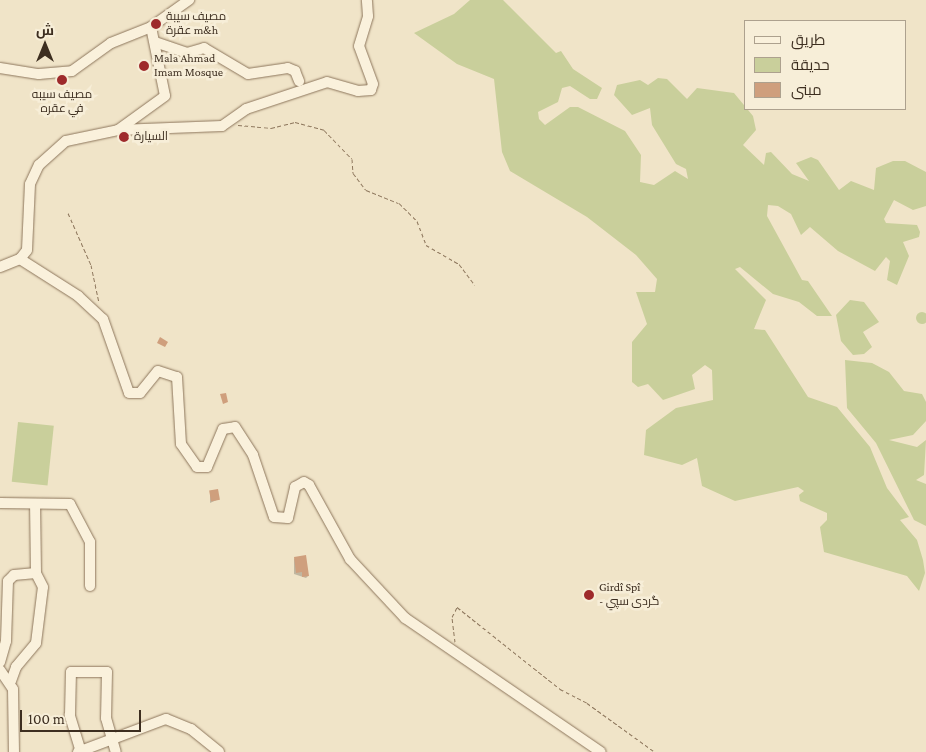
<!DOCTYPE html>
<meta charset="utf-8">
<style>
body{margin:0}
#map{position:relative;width:926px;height:752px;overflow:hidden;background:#f0e4c8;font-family:"Crimson Pro",Cairo,serif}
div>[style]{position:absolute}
.green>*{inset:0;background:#c9cf9b;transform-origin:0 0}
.round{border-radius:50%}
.shadow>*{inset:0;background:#0003}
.building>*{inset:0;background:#cf9f7d;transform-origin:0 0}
.path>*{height:1px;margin-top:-0.5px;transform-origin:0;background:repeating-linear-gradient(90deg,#8d765c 0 4px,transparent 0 6.5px)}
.roads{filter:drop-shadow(0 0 1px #8d765c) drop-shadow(0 0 1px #8d765c)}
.minor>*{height:10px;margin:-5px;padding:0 5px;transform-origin:5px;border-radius:5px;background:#faf1dc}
.dots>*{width:14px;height:14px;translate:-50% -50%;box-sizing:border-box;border:2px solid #f7eed8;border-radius:50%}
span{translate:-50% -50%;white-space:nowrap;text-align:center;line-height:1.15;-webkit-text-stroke:5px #f7eed8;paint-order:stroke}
.poi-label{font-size:12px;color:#3d2e20}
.left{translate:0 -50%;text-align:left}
.legend{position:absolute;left:744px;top:20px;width:162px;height:90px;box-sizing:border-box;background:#f7eed8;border:1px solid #ada18e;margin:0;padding:6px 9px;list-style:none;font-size:15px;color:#3d2e20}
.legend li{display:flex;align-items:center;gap:10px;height:25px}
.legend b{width:25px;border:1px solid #ada18e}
.north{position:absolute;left:20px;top:20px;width:50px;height:50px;-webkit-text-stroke:4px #f7eed8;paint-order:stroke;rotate:0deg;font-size:14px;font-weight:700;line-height:20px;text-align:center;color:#3d2e20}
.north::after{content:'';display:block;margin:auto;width:18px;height:22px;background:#3d2e20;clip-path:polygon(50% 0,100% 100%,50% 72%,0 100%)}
.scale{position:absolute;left:20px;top:710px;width:121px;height:22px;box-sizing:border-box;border:2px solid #3d2e20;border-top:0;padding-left:6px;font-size:15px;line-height:18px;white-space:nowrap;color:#3d2e20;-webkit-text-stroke:4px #f7eed8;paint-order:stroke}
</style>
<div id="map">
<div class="green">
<div style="clip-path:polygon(470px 0,503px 0,556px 53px,561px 51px,573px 69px,602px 88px,597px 99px,590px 99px,570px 86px,562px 88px,558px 102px,538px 112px,539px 119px,545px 125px,570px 107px,578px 107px,625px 131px,641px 155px,640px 182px,654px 185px,675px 171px,688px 179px,686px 169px,676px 164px,652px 125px,650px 108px,632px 115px,614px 95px,617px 85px,640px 80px,648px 85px,658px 78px,667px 79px,687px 99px,697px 88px,734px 93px,753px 116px,756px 130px,743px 145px,764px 165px,766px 153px,771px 152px,792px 174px,809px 181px,796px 163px,811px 157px,818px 160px,839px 190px,851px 181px,874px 190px,876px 168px,893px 161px,905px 161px,926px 172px,926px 206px,913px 210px,894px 200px,884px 219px,886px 223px,917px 225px,920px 232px,919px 237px,903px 242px,909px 256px,897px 285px,887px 280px,890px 261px,886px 257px,875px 271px,838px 251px,810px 227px,801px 235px,791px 214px,778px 206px,768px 205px,767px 216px,802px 280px,808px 281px,832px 316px,817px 316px,799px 302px,773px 294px,740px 267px,735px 269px,766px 300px,754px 329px,765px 330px,808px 397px,837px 407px,870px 447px,887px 488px,909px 517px,900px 520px,917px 540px,923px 560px,925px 573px,919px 591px,907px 576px,824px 552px,820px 527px,827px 520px,827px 513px,800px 501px,799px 495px,804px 491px,798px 487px,735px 501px,702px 486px,697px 458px,682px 465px,644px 455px,646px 430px,676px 408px,713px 400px,712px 370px,705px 365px,692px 375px,695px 389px,663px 400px,648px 384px,638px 387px,632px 382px,632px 342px,647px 324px,636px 292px,655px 292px,657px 279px,636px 255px,587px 217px,510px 171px,502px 152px,494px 79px,457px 64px,414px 33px,454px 14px)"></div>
<div style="clip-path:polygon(850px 300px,864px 302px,879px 322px,863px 332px,872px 347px,864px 354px,853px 355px,841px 341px,836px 315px)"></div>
<div class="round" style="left:916px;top:312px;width:12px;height:12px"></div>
<div style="clip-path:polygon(845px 360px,872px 363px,889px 372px,904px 391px,922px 394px,926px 402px,926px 421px,913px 435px,889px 440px,917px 447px,926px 440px,924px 475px,916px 480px,926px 484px,926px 526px,914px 520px,876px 443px,847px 408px)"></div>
<div style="left:18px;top:422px;width:36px;height:60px;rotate:6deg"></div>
</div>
<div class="shadow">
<div style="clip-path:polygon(210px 492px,219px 499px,210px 503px)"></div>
<div style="clip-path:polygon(294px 558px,308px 576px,306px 578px,294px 574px)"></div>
</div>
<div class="building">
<div style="clip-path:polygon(160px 337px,168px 342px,165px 347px,157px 343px)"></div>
<div style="clip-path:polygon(226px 393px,228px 402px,223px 404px,220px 394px)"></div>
<div style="left:218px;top:489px;width:11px;height:9px;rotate:80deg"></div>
<div style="clip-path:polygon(306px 555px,309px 576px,302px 577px,302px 572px,296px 573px,294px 557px)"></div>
</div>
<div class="path">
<div style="left:238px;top:125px;width:33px;rotate:5deg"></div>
<div style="left:271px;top:128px;width:25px;rotate:-14deg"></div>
<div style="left:295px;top:122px;width:30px;rotate:15deg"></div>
<div style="left:324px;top:130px;width:40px;rotate:46deg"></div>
<div style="left:352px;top:159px;width:14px;rotate:86deg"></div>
<div style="left:353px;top:173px;width:21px;rotate:53deg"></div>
<div style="left:366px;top:190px;width:35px;rotate:22deg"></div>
<div style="left:399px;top:203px;width:25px;rotate:45deg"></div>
<div style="left:417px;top:221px;width:26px;rotate:69deg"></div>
<div style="left:426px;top:245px;width:38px;rotate:30deg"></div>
<div style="left:459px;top:264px;width:26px;rotate:53deg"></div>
<div style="left:68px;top:213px;width:57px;rotate:66.1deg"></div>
<div style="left:91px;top:265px;width:38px;rotate:78deg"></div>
<div style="left:455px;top:642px;width:25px;rotate:-97deg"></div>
<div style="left:452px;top:617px;width:11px;rotate:-63deg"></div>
<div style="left:457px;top:607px;width:132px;rotate:38.5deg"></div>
<div style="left:560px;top:689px;width:30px;rotate:27deg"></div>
<div style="left:587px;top:703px;width:84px;rotate:35.8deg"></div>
</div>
<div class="roads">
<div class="minor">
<div style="left:151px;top:27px;width:47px;rotate:-35.4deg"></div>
<div style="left:155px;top:42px;width:34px;rotate:19deg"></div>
<div style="left:187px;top:53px;width:18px;rotate:-16deg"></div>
<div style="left:204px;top:48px;width:51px;rotate:30.6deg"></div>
<div style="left:248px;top:74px;width:40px;rotate:-8.5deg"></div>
<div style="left:288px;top:68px;width:8px;rotate:23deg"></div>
<div style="left:295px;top:71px;width:11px;rotate:68deg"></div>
<div style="left:0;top:68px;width:39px;rotate:9deg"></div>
<div style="left:39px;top:74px;width:33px;rotate:-5deg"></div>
<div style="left:72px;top:71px;width:48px;rotate:-35.7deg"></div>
<div style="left:111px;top:43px;width:43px;rotate:-21.8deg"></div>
<div style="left:151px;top:27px;width:70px;rotate:78.5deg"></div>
<div style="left:165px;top:96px;width:58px;rotate:144.1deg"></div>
<div style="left:20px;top:259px;width:69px;rotate:32.5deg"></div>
<div style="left:78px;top:296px;width:34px;rotate:43deg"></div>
<div style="left:103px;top:319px;width:78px;rotate:70.6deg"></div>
<div style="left:129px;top:393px;width:11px"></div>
<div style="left:140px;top:393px;width:28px;rotate:-51deg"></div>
<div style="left:158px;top:371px;width:20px;rotate:18deg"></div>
<div style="left:177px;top:377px;width:67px;rotate:86.6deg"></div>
<div style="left:181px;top:444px;width:28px;rotate:55deg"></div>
<div style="left:197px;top:467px;width:10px"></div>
<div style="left:207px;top:467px;width:41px;rotate:-67.2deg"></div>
<div style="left:223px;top:429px;width:12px;rotate:-9deg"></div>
<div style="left:235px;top:427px;width:33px;rotate:57deg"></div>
<div style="left:253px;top:455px;width:65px;rotate:71.3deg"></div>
<div style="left:274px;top:517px;width:14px;rotate:4deg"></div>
<div style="left:288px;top:518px;width:32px;rotate:-77deg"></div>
<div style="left:295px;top:487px;width:10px;rotate:-29deg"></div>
<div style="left:304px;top:482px;width:6px;rotate:31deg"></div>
<div style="left:309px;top:485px;width:85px;rotate:61deg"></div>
<div style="left:350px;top:559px;width:81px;rotate:47deg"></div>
<div style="left:405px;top:618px;width:237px;rotate:34.4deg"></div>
<div style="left:0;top:267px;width:22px;rotate:-22deg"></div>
<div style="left:20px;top:259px;width:11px;rotate:-52deg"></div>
<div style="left:27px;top:250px;width:66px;rotate:-87.4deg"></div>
<div style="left:30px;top:184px;width:21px;rotate:-65deg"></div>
<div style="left:39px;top:165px;width:36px;rotate:-42deg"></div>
<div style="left:66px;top:141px;width:53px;rotate:-11.9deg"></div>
<div style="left:118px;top:130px;width:104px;rotate:-2.2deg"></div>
<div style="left:222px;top:126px;width:29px;rotate:-35deg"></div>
<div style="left:246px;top:109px;width:85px;rotate:-18.4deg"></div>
<div style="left:327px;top:82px;width:32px;rotate:16deg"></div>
<div style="left:358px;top:91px;width:13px;rotate:-4deg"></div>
<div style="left:371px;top:90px;width:6px;rotate:-72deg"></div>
<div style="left:373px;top:84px;width:40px;rotate:-110.2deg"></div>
<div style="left:359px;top:46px;width:31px;rotate:-73deg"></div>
<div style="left:368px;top:16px;width:16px;rotate:-94deg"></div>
<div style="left:0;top:503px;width:70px;rotate:0.8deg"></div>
<div style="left:70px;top:504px;width:43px;rotate:62.2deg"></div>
<div style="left:90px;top:542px;width:44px;rotate:90deg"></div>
<div style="left:0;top:662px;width:22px;rotate:-74deg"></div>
<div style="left:6px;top:641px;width:60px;rotate:-88.1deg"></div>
<div style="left:8px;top:581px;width:8px;rotate:-45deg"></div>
<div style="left:14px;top:575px;width:22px;rotate:-5deg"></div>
<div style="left:0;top:670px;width:23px;rotate:56deg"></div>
<div style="left:13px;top:689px;width:63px;rotate:89.1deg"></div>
<div style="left:11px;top:681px;width:15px;rotate:-70deg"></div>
<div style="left:16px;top:667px;width:31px;rotate:-50deg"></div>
<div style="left:36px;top:643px;width:56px;rotate:-82.9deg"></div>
<div style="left:43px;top:587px;width:16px;rotate:-117deg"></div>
<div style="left:36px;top:573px;width:68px;rotate:-90.8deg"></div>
<div style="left:78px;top:752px;width:94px;rotate:-20.6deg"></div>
<div style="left:166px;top:719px;width:27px;rotate:22deg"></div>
<div style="left:191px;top:729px;width:36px;rotate:39deg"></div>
<div style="left:81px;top:752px;width:39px;rotate:-107deg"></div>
<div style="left:70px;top:715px;width:43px;rotate:-88.7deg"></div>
<div style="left:71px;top:672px;width:36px"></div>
<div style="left:107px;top:672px;width:46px;rotate:91.2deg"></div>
<div style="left:106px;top:718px;width:35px;rotate:74deg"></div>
</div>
</div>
<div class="dots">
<div style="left:156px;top:24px;background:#9e2a2b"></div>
<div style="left:144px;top:66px;background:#9e2a2b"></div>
<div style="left:62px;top:80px;background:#9e2a2b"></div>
<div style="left:124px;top:137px;background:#9e2a2b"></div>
<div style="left:589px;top:595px;background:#9e2a2b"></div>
</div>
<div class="poi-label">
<span class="left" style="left:166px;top:24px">مصيف سيبة<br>عقرة m&amp;h</span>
<span class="left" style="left:154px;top:66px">Mala Ahmad<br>Imam Mosque</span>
<span style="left:62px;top:102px">مصيف سيبه<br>في عقره</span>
<span class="left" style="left:134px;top:137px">السيارة</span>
<span class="left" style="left:599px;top:595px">Girdî Spî<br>- گردی سپي</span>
</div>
<ul class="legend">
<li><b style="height:6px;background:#faf1dc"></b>طريق</li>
<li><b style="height:14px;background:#c9cf9b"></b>حديقة</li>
<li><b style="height:14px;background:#cf9f7d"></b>مبنى</li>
</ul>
<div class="north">ش</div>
<div class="scale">100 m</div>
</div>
